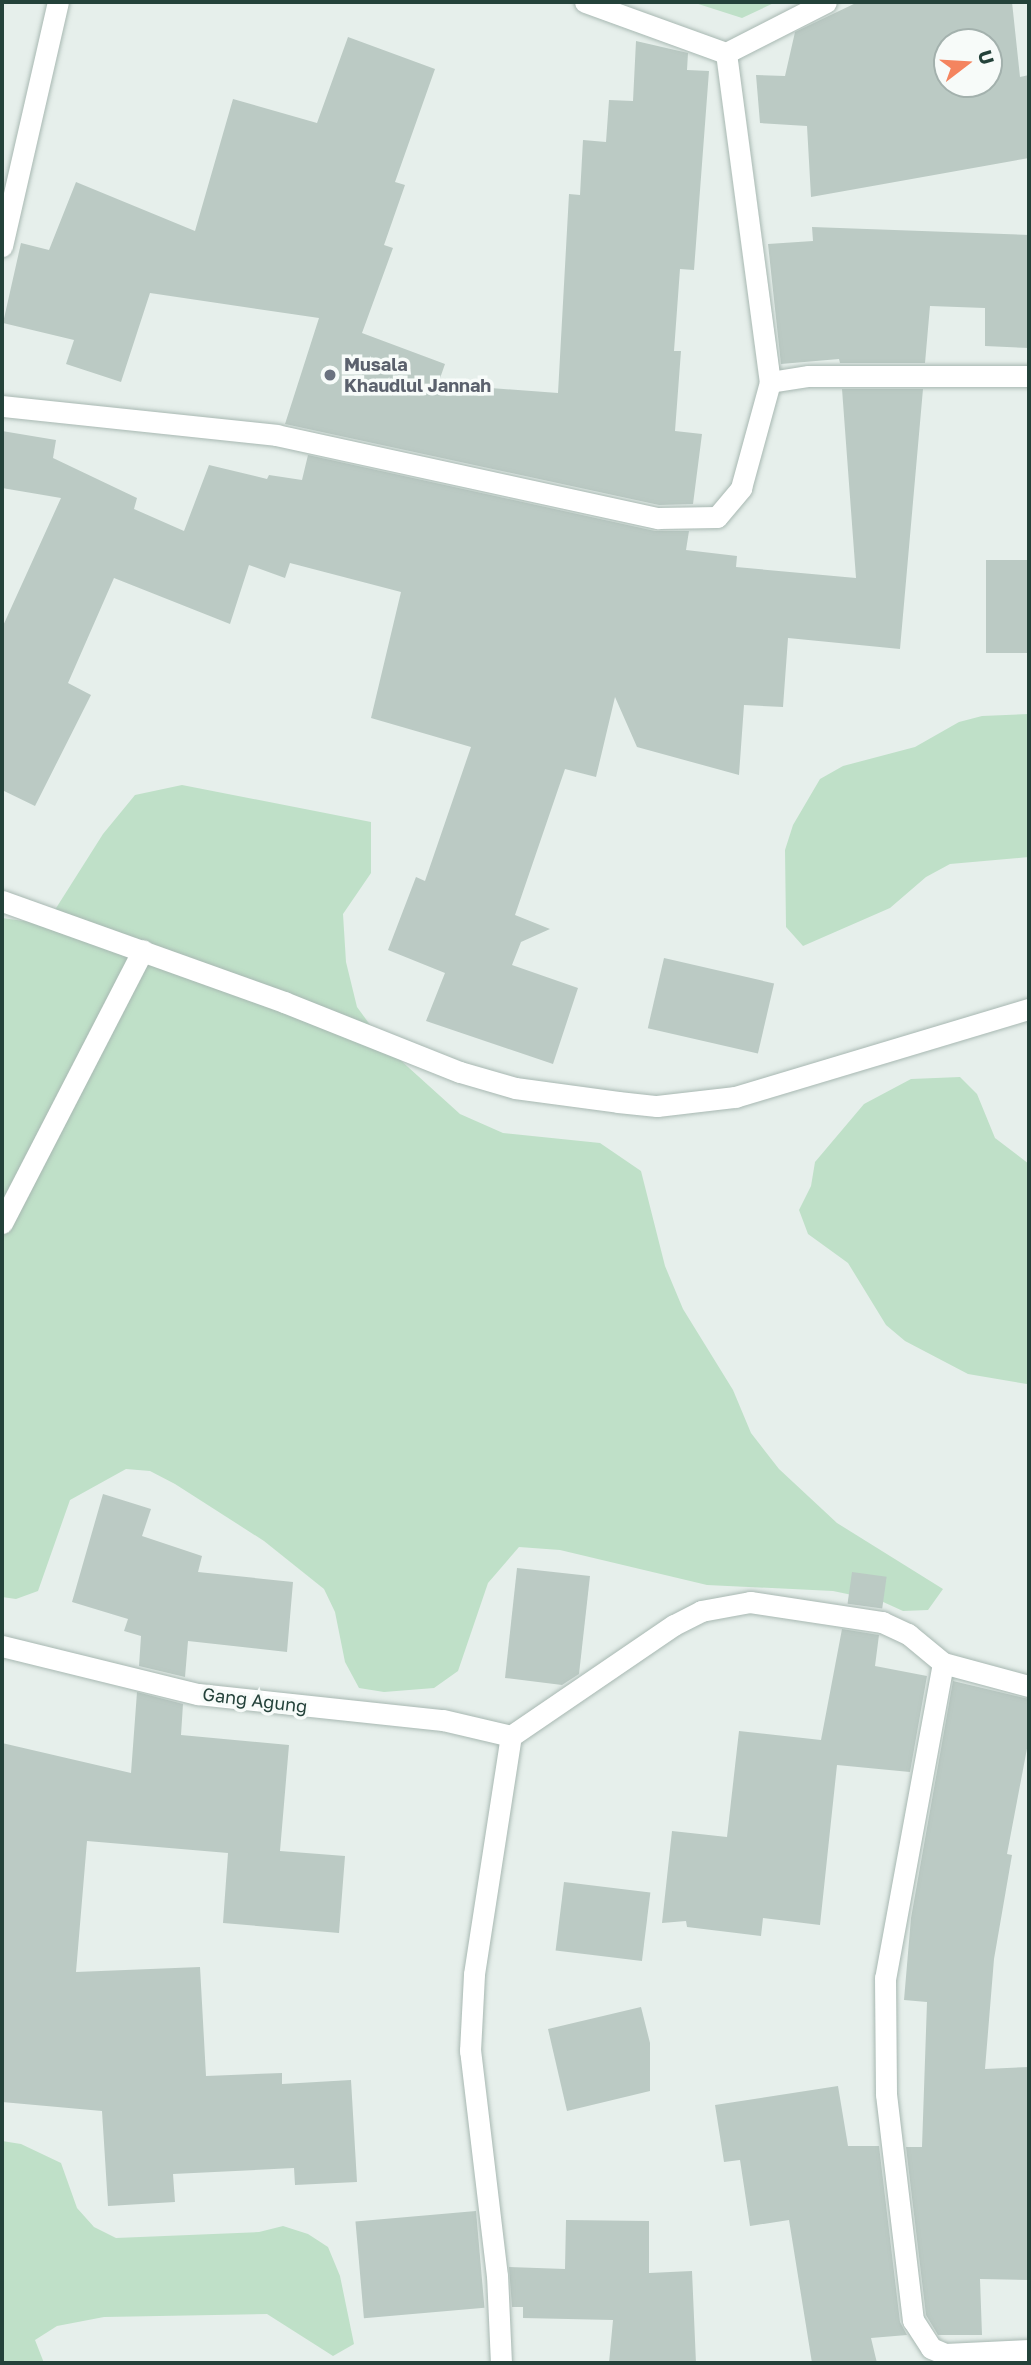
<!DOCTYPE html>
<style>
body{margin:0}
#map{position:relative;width:1031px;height:2365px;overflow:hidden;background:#e6efeb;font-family:"Golos Text",sans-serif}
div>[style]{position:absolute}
.green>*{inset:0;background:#bfe0c8}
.building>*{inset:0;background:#bbcac4;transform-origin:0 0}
.roads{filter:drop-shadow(0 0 2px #a8b8b2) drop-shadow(0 0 2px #a8b8b2)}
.minor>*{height:21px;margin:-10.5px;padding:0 10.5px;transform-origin:10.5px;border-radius:10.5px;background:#fff}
.dots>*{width:19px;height:19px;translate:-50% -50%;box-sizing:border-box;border:4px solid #f7fbf9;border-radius:50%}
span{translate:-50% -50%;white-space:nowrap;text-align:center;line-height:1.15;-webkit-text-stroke:7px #f7fbf9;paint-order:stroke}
.worship-label{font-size:18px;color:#5b616d;font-weight:700}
.left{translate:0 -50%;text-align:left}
.street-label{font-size:18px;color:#24423a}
.frame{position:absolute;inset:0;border:4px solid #24423a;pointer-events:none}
.north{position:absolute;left:933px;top:28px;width:70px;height:70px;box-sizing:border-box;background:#f7fbf9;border:2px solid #a3b1ad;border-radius:50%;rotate:73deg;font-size:19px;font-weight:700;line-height:28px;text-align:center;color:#24423a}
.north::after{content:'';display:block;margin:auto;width:24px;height:32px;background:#f4845f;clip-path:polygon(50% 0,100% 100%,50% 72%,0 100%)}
</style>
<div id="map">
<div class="green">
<div style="clip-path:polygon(692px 2px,776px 2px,742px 18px)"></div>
<div style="clip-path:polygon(1029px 714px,1029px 857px,950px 864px,926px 877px,890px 908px,803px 946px,786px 927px,785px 850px,793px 825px,820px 779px,843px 766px,915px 747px,959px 722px,982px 716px)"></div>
<div style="clip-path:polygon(182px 785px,371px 822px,371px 873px,343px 914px,346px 962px,357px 1007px,387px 1048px,460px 1114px,503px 1133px,600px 1143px,641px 1171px,665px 1266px,683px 1309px,733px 1390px,751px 1433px,779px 1469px,837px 1523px,943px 1589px,928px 1610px,903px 1611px,881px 1601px,833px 1591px,707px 1585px,560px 1550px,519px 1547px,488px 1583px,458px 1671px,434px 1688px,384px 1692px,359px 1688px,345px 1662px,335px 1612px,324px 1589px,264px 1541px,175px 1484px,150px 1471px,126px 1469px,70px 1500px,38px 1591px,16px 1599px,2px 1597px,2px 918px,46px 924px,103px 834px,135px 795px)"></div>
<div style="clip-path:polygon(960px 1077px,977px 1094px,995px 1138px,1029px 1164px,1027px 1384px,968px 1374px,905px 1341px,886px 1325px,848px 1263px,808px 1234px,799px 1210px,811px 1186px,815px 1162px,864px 1104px,911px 1079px)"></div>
<div style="clip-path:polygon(2px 2141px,21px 2144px,61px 2163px,77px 2208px,94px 2227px,116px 2238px,259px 2232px,283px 2226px,308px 2234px,328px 2247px,340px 2276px,354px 2344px,333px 2356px,267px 2314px,104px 2317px,57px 2326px,35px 2340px,44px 2363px,2px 2363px)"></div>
</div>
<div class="building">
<div style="clip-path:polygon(evenodd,858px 2px,1012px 2px,1020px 77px,1029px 75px,1029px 158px,811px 197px,807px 126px,760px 123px,756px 75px,785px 76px,795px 32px,858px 2px,947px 42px,989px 42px,989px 84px,947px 84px,947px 42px)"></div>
<div style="clip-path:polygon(348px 37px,435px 69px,395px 182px,405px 185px,384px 245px,393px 248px,362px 333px,445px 364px,438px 384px,558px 393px,569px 194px,580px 195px,583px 140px,606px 142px,609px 100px,633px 101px,636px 41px,688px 53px,687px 70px,709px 71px,694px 270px,680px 269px,674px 351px,681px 351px,675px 431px,702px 434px,693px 504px,659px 505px,285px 424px,319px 318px,150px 293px,121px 382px,66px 364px,74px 340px,3px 323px,21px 243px,49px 250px,76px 182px,195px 231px,233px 99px,317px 123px)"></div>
<div style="clip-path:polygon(812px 227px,1029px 235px,1029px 348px,985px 346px,985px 308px,930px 306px,925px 363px,840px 363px,839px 359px,781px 364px,768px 244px,813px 241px)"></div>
<div style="clip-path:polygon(842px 389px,923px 389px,900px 649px,788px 638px,783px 707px,744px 705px,739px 775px,637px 747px,615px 697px,596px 777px,565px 769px,515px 915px,550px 929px,521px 942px,512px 965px,578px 988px,553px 1064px,426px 1021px,445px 973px,388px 950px,416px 877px,425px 881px,471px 747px,371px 718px,401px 592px,290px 563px,285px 578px,249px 565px,230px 624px,114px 578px,68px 683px,91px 695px,35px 806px,2px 790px,2px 628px,61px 498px,2px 488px,2px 431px,56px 440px,53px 458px,137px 498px,134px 509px,184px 531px,209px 465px,267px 479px,269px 475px,302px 480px,308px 455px,655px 531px,689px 531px,686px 550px,737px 556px,736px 567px,856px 578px)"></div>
<div style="left:1029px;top:560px;width:93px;height:43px;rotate:90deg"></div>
<div style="left:664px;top:958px;width:113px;height:72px;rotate:13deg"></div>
<div style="clip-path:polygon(103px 1494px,151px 1509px,142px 1536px,202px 1556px,198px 1572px,293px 1582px,287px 1652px,188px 1641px,185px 1677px,139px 1666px,141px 1636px,124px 1631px,128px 1619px,72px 1602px)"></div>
<div style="clip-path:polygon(517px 1568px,590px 1576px,579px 1674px,562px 1685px,505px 1678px)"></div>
<div style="left:852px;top:1572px;width:35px;height:32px;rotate:8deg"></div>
<div style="clip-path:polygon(842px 1629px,879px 1635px,875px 1666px,927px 1676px,910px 1772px,837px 1765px,820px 1925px,763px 1918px,761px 1936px,687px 1927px,686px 1921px,662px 1923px,672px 1831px,727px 1837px,739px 1731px,821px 1740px)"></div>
<div style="clip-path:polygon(953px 1681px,1029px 1699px,1029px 1738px,1007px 1854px,1012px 1855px,994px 1959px,985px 2069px,1029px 2067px,1029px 2280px,980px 2279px,982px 2335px,938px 2335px,926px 2315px,906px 2147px,922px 2147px,927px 2002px,904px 2000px,911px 1918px)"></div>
<div style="clip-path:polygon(137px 1692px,183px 1704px,181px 1735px,289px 1745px,280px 1851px,345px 1856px,339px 1933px,223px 1923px,228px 1853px,87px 1841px,76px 1972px,200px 1967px,206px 2076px,282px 2073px,282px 2084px,351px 2080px,357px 2182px,295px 2185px,294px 2168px,173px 2174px,175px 2202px,108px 2206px,102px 2111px,2px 2102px,2px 1743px,131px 1773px)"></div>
<div style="left:564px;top:1882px;width:87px;height:69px;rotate:7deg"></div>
<div style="clip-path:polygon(641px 2007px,650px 2043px,650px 2091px,567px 2111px,548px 2029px)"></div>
<div style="clip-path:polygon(838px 2086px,848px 2146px,879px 2146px,900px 2322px,907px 2335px,871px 2338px,877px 2363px,812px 2363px,789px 2220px,750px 2226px,740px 2160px,724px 2162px,715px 2105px)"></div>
<div style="left:476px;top:2211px;width:97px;height:121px;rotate:85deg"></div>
<div style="clip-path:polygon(566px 2220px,649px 2221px,649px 2273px,692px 2271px,696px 2363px,609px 2363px,613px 2320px,523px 2318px,523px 2307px,512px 2307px,509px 2267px,565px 2269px)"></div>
</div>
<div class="roads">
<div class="minor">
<div style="left:585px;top:2px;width:150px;rotate:19.9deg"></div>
<div style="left:726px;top:53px;width:112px;rotate:-27deg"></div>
<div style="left:726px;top:53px;width:332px;rotate:82.4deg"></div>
<div style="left:2px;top:246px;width:250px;rotate:-77.1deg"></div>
<div style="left:2px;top:406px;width:276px;rotate:6deg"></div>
<div style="left:276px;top:435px;width:391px;rotate:12.3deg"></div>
<div style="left:658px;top:518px;width:59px;rotate:-1deg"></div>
<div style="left:717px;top:517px;width:38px;rotate:-50deg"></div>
<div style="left:741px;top:488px;width:110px;rotate:-74.7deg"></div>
<div style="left:770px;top:382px;width:39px;rotate:-9deg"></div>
<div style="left:809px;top:376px;width:220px"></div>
<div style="left:2px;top:901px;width:300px;rotate:19.7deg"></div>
<div style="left:284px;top:1002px;width:189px;rotate:21.7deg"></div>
<div style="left:460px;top:1072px;width:57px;rotate:16.2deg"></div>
<div style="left:515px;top:1088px;width:104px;rotate:7.7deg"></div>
<div style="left:618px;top:1102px;width:39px;rotate:6deg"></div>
<div style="left:657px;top:1106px;width:79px;rotate:-6.6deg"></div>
<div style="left:735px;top:1097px;width:307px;rotate:-16.7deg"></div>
<div style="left:2px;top:1223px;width:307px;rotate:-62.7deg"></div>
<div style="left:2px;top:1646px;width:202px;rotate:13.8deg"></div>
<div style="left:198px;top:1694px;width:246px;rotate:6.1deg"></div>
<div style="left:443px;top:1720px;width:70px;rotate:13.2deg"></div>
<div style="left:943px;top:1663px;width:320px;rotate:100.4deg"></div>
<div style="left:885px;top:1978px;width:116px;rotate:89.5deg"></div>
<div style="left:886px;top:2094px;width:228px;rotate:83.2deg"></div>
<div style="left:913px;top:2320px;width:33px;rotate:57deg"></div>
<div style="left:931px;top:2348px;width:15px;rotate:23deg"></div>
<div style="left:945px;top:2354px;width:84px;rotate:-2.7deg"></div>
<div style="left:501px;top:2363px;width:87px;rotate:-92.6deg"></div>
<div style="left:497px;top:2276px;width:227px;rotate:-96.8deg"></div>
<div style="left:470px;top:2051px;width:77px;rotate:-87deg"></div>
<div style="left:474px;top:1974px;width:241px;rotate:-81.2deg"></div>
<div style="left:511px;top:1736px;width:197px;rotate:-34.3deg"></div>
<div style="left:674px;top:1625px;width:30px;rotate:-27deg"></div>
<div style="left:701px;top:1611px;width:50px;rotate:-10.4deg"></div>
<div style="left:750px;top:1602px;width:134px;rotate:8.6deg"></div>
<div style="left:882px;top:1622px;width:29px;rotate:25deg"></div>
<div style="left:908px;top:1634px;width:45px;rotate:39.6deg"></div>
<div style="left:943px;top:1663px;width:89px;rotate:15deg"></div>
</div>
</div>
<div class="dots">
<div style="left:330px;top:375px;background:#6b7280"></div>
</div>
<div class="worship-label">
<span class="left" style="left:344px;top:375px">Musala<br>Khaudlul Jannah</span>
</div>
<div class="street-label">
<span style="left:255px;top:1700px;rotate:7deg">Gang Agung</span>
</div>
<div class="frame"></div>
<div class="north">U</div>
</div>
